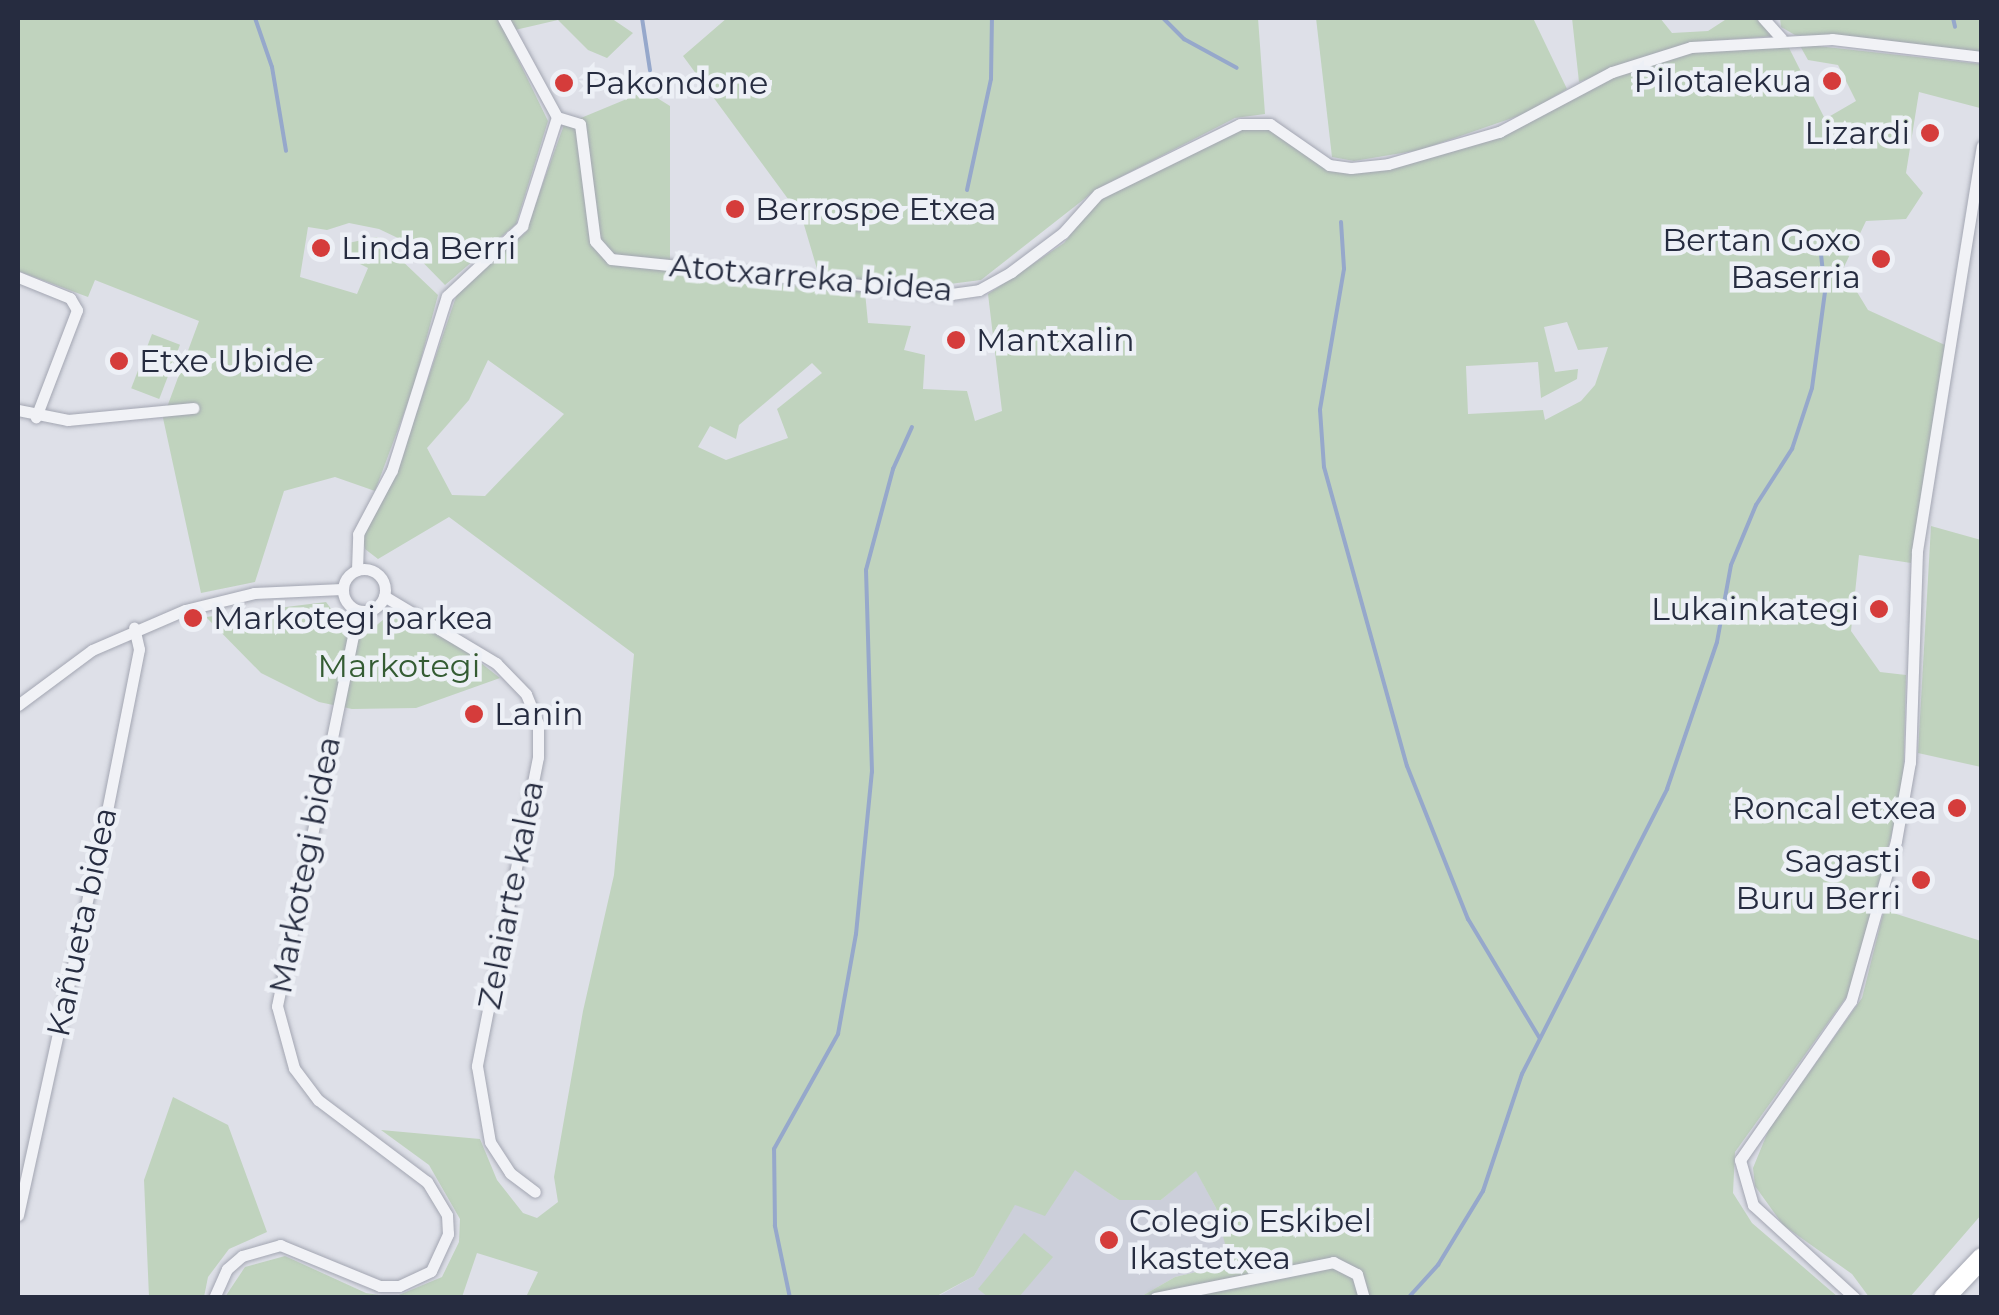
<!DOCTYPE html>
<meta charset="utf-8">
<style>
body{margin:0}
#map{position:relative;width:1999px;height:1315px;overflow:hidden;background:#dee0e8;font-family:Montserrat,sans-serif}
div>[style]{position:absolute}
.built>*{inset:0;background:#cccfda}
.green>*{inset:0;background:#c0d3be;transform-origin:0 0}
.stream>*{height:4px;margin:-2px;padding:0 2px;transform-origin:2px;border-radius:2px;background:#96a8cb}
.roads{filter:drop-shadow(0 0 2px #a3a6b2) drop-shadow(0 0 2px #a3a6b2)}
.street>*{height:11px;margin:-5.5px;padding:0 5.5px;transform-origin:5.5px;border-radius:5.5px;background:#f1f2f6}
.street>.ring{margin:-5.5px;padding:0;box-sizing:content-box;background:none;border:11px solid #f1f2f6;border-radius:50%}
.highway>*{height:20px;margin:-10px;padding:0 10px;transform-origin:10px;border-radius:10px;background:#fff}
.dots>*{width:28px;height:28px;translate:-50% -50%;box-sizing:border-box;border:5px solid #edf0f6;border-radius:50%}
span{translate:-50% -50%;white-space:nowrap;text-align:center;line-height:1.15;-webkit-text-stroke:9px #edf0f6;paint-order:stroke}
.poi-label{font-size:32px;color:#262c40}
.right{translate:-100% -50%;text-align:right}
.left{translate:0 -50%;text-align:left}
.street-label{font-size:32px;color:#262c40}
.park-label{font-size:32px;color:#345c33}
.frame{position:absolute;inset:0;border:20px solid #262c40;pointer-events:none}
</style>
<div id="map">
<div class="built">
<div style="clip-path:polygon(1075px 1169px,1119px 1200px,1161px 1200px,1196px 1170px,1216px 1208px,1231px 1264px,1175px 1277px,1140px 1297px,935px 1298px,974px 1276px,1015px 1204px)"></div>
</div>
<div class="green">
<div style="clip-path:polygon(18px 18px,498px 18px,548px 121px,516px 224px,445px 285px,400px 239px,379px 229px,349px 223px,327px 230px,308px 227px,300px 277px,357px 294px,368px 268px,344px 256px,348px 243px,377px 237px,438px 295px,413px 389px,375px 491px,335px 477px,284px 491px,255px 582px,201px 593px,163px 418px,199px 321px,95px 280px,88px 297px,18px 271px)"></div>
<div style="clip-path:polygon(509px 18px,611px 18px,633px 33px,607px 58px,588px 50px,558px 20px,515px 30px)"></div>
<div style="clip-path:polygon(727px 18px,1258px 18px,1265px 114px,1235px 118px,1097px 189px,981px 280px,942px 285px,820px 279px,802px 218px,683px 56px)"></div>
<div style="clip-path:polygon(1316px 18px,1533px 18px,1567px 89px,1527px 113px,1420px 150px,1354px 161px,1332px 157px)"></div>
<div style="clip-path:polygon(1572px 18px,1660px 18px,1672px 33px,1708px 31px,1728px 18px,1758px 18px,1773px 36px,1688px 43px,1579px 82px)"></div>
<div style="clip-path:polygon(1780px 18px,1981px 18px,1981px 52px,1795px 35px,1781px 27px)"></div>
<div style="clip-path:polygon(evenodd,1787px 44px,1825px 119px,1856px 101px,1838px 65px,1808px 60px,1799px 44px,1981px 64px,1980px 108px,1919px 92px,1906px 173px,1923px 193px,1906px 219px,1866px 221px,1843px 269px,1868px 310px,1945px 345px,1911px 563px,1859px 555px,1851px 631px,1880px 672px,1906px 675px,1903px 791px,1850px 992px,1735px 1152px,1733px 1193px,1752px 1223px,1838px 1297px,1140px 1297px,1175px 1277px,1230px 1264px,1216px 1208px,1196px 1171px,1161px 1200px,1119px 1200px,1075px 1170px,1045px 1216px,1015px 1205px,974px 1276px,935px 1297px,526px 1297px,538px 1272px,477px 1253px,462px 1297px,394px 1297px,442px 1277px,459px 1242px,460px 1219px,429px 1165px,381px 1130px,480px 1139px,497px 1180px,523px 1213px,537px 1218px,558px 1202px,554px 1177px,583px 1011px,614px 875px,634px 654px,449px 517px,378px 559px,365px 549px,362px 535px,399px 464px,459px 288px,525px 233px,564px 125px,646px 91px,670px 106px,670px 273px,865px 292px,868px 323px,911px 326px,904px 350px,925px 355px,923px 389px,967px 391px,975px 421px,1002px 411px,988px 294px,1064px 243px,1098px 200px,1238px 129px,1269px 128px,1322px 165px,1354px 171px,1507px 131px,1614px 75px,1689px 53px,1787px 44px,1567px 322px,1578px 350px,1608px 347px,1595px 385px,1581px 401px,1545px 420px,1543px 410px,1468px 414px,1466px 366px,1538px 362px,1541px 398px,1577px 379px,1578px 369px,1555px 372px,1544px 327px,1567px 322px,1787px 44px,488px 360px,564px 414px,485px 496px,452px 495px,427px 448px,469px 400px,488px 360px,1787px 44px,812px 363px,822px 373px,777px 409px,788px 438px,726px 460px,698px 447px,710px 426px,736px 439px,739px 425px,812px 363px)"></div>
<div style="left:152px;top:334px;width:30px;height:58px;rotate:21deg"></div>
<div style="clip-path:polygon(1931px 526px,1981px 540px,1981px 767px,1918px 753px)"></div>
<div style="clip-path:polygon(326px 602px,346px 629px,367px 633px,389px 615px,401px 615px,462px 648px,500px 678px,416px 708px,352px 709px,319px 702px,261px 673px,206px 617px)"></div>
<div style="clip-path:polygon(1884px 910px,1981px 941px,1981px 1215px,1910px 1297px,1869px 1297px,1852px 1274px,1783px 1225px,1755px 1186px,1753px 1168px,1769px 1129px,1862px 998px)"></div>
<div style="clip-path:polygon(173px 1097px,228px 1125px,267px 1232px,229px 1249px,208px 1277px,204px 1297px,149px 1297px,144px 1180px)"></div>
<div style="clip-path:polygon(1024px 1233px,1053px 1257px,1019px 1297px,988px 1297px,978px 1289px)"></div>
<div style="clip-path:polygon(285px 1256px,366px 1293px,392px 1297px,225px 1297px,245px 1267px)"></div>
</div>
<div class="stream">
<div style="left:255px;top:18px;width:52px;rotate:70.9deg"></div>
<div style="left:272px;top:67px;width:85px;rotate:80.5deg"></div>
<div style="left:642px;top:18px;width:53px;rotate:81.3deg"></div>
<div style="left:1163px;top:18px;width:30px;rotate:45deg"></div>
<div style="left:1184px;top:39px;width:60px;rotate:28.7deg"></div>
<div style="left:1953px;top:18px;width:9px;rotate:77deg"></div>
<div style="left:967px;top:190px;width:114px;rotate:-77.8deg"></div>
<div style="left:991px;top:79px;width:61px;rotate:-89.1deg"></div>
<div style="left:1341px;top:222px;width:47px;rotate:86.3deg"></div>
<div style="left:1344px;top:269px;width:143px;rotate:99.7deg"></div>
<div style="left:1320px;top:410px;width:57px;rotate:86deg"></div>
<div style="left:1324px;top:467px;width:310px;rotate:74.5deg"></div>
<div style="left:1407px;top:766px;width:165px;rotate:68.3deg"></div>
<div style="left:1468px;top:919px;width:138px;rotate:59deg"></div>
<div style="left:790px;top:1298px;width:74px;rotate:-101.8deg"></div>
<div style="left:775px;top:1226px;width:77px;rotate:-90.7deg"></div>
<div style="left:774px;top:1149px;width:132px;rotate:-60.9deg"></div>
<div style="left:838px;top:1034px;width:102px;rotate:-79.8deg"></div>
<div style="left:856px;top:934px;width:163px;rotate:-84.4deg"></div>
<div style="left:872px;top:772px;width:202px;rotate:-91.7deg"></div>
<div style="left:866px;top:570px;width:105px;rotate:-75deg"></div>
<div style="left:893px;top:469px;width:46px;rotate:-65.7deg"></div>
<div style="left:1408px;top:1298px;width:45px;rotate:-47.7deg"></div>
<div style="left:1438px;top:1265px;width:87px;rotate:-58.7deg"></div>
<div style="left:1483px;top:1191px;width:123px;rotate:-71.6deg"></div>
<div style="left:1522px;top:1074px;width:320px;rotate:-63deg"></div>
<div style="left:1667px;top:789px;width:155px;rotate:-71.2deg"></div>
<div style="left:1717px;top:642px;width:78px;rotate:-79.7deg"></div>
<div style="left:1731px;top:565px;width:65px;rotate:-67.4deg"></div>
<div style="left:1756px;top:505px;width:67px;rotate:-57.3deg"></div>
<div style="left:1792px;top:449px;width:64px;rotate:-71.8deg"></div>
<div style="left:1812px;top:388px;width:97px;rotate:-82.3deg"></div>
<div style="left:1825px;top:292px;width:37px;rotate:-96deg"></div>
</div>
<div class="roads">
<div class="street">
<div style="left:503px;top:18px;width:113px;rotate:61.4deg"></div>
<div style="left:1763px;top:18px;width:27px;rotate:48deg"></div>
<div style="left:557px;top:117px;width:24px;rotate:17deg"></div>
<div style="left:580px;top:124px;width:118px;rotate:82.7deg"></div>
<div style="left:595px;top:241px;width:24px;rotate:48deg"></div>
<div style="left:611px;top:259px;width:342px;rotate:5.9deg"></div>
<div style="left:951px;top:294px;width:28px;rotate:-8deg"></div>
<div style="left:979px;top:290px;width:37px;rotate:-29deg"></div>
<div style="left:1011px;top:272px;width:65px;rotate:-36.9deg"></div>
<div style="left:1063px;top:233px;width:52px;rotate:-48.1deg"></div>
<div style="left:1098px;top:194px;width:158px;rotate:-26.2deg"></div>
<div style="left:1240px;top:124px;width:30px"></div>
<div style="left:1270px;top:124px;width:72px;rotate:34.8deg"></div>
<div style="left:1329px;top:165px;width:22px;rotate:8deg"></div>
<div style="left:1351px;top:168px;width:37px;rotate:-6deg"></div>
<div style="left:1388px;top:164px;width:116px;rotate:-16.1deg"></div>
<div style="left:1499px;top:132px;width:128px;rotate:-28deg"></div>
<div style="left:1612px;top:72px;width:83px;rotate:-17.6deg"></div>
<div style="left:1691px;top:47px;width:141px;rotate:-3.2deg"></div>
<div style="left:1832px;top:39px;width:151px;rotate:6.8deg"></div>
<div style="left:18px;top:277px;width:56px;rotate:22deg"></div>
<div style="left:70px;top:298px;width:14px;rotate:60deg"></div>
<div style="left:77px;top:310px;width:115px;rotate:111deg"></div>
<div style="left:18px;top:410px;width:51px;rotate:11.3deg"></div>
<div style="left:68px;top:420px;width:126px;rotate:-5.5deg"></div>
<div class="ring" style="left:343px;top:569px;width:31px;height:31px"></div>
<div style="left:357px;top:570px;width:36px;rotate:-88deg"></div>
<div style="left:358px;top:534px;width:72px;rotate:-62deg"></div>
<div style="left:392px;top:470px;width:182px;rotate:-72.5deg"></div>
<div style="left:447px;top:296px;width:103px;rotate:-43deg"></div>
<div style="left:522px;top:226px;width:114px;rotate:-72.2deg"></div>
<div style="left:384px;top:596px;width:131px;rotate:30.9deg"></div>
<div style="left:496px;top:663px;width:43px;rotate:45.9deg"></div>
<div style="left:526px;top:694px;width:32px;rotate:68deg"></div>
<div style="left:538px;top:724px;width:33px;rotate:90deg"></div>
<div style="left:538px;top:757px;width:315px;rotate:101.2deg"></div>
<div style="left:477px;top:1066px;width:77px;rotate:80.3deg"></div>
<div style="left:490px;top:1142px;width:37px;rotate:57deg"></div>
<div style="left:510px;top:1173px;width:31px;rotate:37deg"></div>
<div style="left:18px;top:705px;width:92px;rotate:-36.6deg"></div>
<div style="left:92px;top:650px;width:101px;rotate:-23.3deg"></div>
<div style="left:185px;top:610px;width:71px;rotate:-13.8deg"></div>
<div style="left:254px;top:593px;width:88px;rotate:-2.6deg"></div>
<div style="left:18px;top:1215px;width:409px;rotate:-77.6deg"></div>
<div style="left:106px;top:816px;width:170px;rotate:-78.8deg"></div>
<div style="left:139px;top:649px;width:22px;rotate:-103deg"></div>
<div style="left:214px;top:1298px;width:32px;rotate:-66deg"></div>
<div style="left:227px;top:1269px;width:20px;rotate:-41deg"></div>
<div style="left:242px;top:1256px;width:40px;rotate:-16deg"></div>
<div style="left:280px;top:1245px;width:108px;rotate:22.3deg"></div>
<div style="left:380px;top:1286px;width:19px"></div>
<div style="left:399px;top:1286px;width:35px;rotate:-25deg"></div>
<div style="left:431px;top:1271px;width:41px;rotate:-65.3deg"></div>
<div style="left:448px;top:1234px;width:19px;rotate:-93deg"></div>
<div style="left:447px;top:1215px;width:39px;rotate:-121deg"></div>
<div style="left:427px;top:1182px;width:136px;rotate:-143deg"></div>
<div style="left:318px;top:1100px;width:40px;rotate:-127deg"></div>
<div style="left:294px;top:1068px;width:64px;rotate:-105.3deg"></div>
<div style="left:277px;top:1006px;width:403px;rotate:-78.4deg"></div>
<div style="left:1155px;top:1298px;width:182px;rotate:-11.4deg"></div>
<div style="left:1333px;top:1262px;width:27px;rotate:27deg"></div>
<div style="left:1357px;top:1274px;width:25px;rotate:74deg"></div>
<div style="left:1855px;top:1298px;width:138px;rotate:-137.6deg"></div>
<div style="left:1753px;top:1205px;width:47px;rotate:-106.1deg"></div>
<div style="left:1740px;top:1160px;width:194px;rotate:-55.1deg"></div>
<div style="left:1851px;top:1001px;width:166px;rotate:-74.3deg"></div>
<div style="left:1896px;top:841px;width:80px;rotate:-80deg"></div>
<div style="left:1910px;top:762px;width:211px;rotate:-88.1deg"></div>
<div style="left:1917px;top:551px;width:410px;rotate:-80.9deg"></div>
</div>
<div class="highway">
<div style="left:1944px;top:1298px;width:55px;rotate:-46.5deg"></div>
</div>
</div>
<div class="dots">
<div style="left:1832px;top:81px;background:#d53c3b"></div>
<div style="left:564px;top:83px;background:#d53c3b"></div>
<div style="left:1930px;top:133px;background:#d53c3b"></div>
<div style="left:735px;top:209px;background:#d53c3b"></div>
<div style="left:321px;top:248px;background:#d53c3b"></div>
<div style="left:1881px;top:259px;background:#d53c3b"></div>
<div style="left:956px;top:340px;background:#d53c3b"></div>
<div style="left:119px;top:361px;background:#d53c3b"></div>
<div style="left:1879px;top:609px;background:#d53c3b"></div>
<div style="left:193px;top:618px;background:#d53c3b"></div>
<div style="left:474px;top:714px;background:#d53c3b"></div>
<div style="left:1957px;top:808px;background:#d53c3b"></div>
<div style="left:1921px;top:880px;background:#d53c3b"></div>
<div style="left:1109px;top:1240px;background:#d53c3b"></div>
</div>
<div class="poi-label">
<span class="right" style="left:1812px;top:81px">Pilotalekua</span>
<span class="left" style="left:584px;top:83px">Pakondone</span>
<span class="right" style="left:1910px;top:133px">Lizardi</span>
<span class="left" style="left:755px;top:209px">Berrospe Etxea</span>
<span class="right" style="left:1861px;top:259px">Bertan Goxo<br>Baserria</span>
<span class="left" style="left:341px;top:248px">Linda Berri</span>
<span class="left" style="left:976px;top:340px">Mantxalin</span>
<span class="left" style="left:139px;top:361px">Etxe Ubide</span>
<span class="right" style="left:1859px;top:609px">Lukainkategi</span>
<span class="left" style="left:213px;top:618px">Markotegi parkea</span>
<span class="left" style="left:494px;top:714px">Lanin</span>
<span class="right" style="left:1937px;top:808px">Roncal etxea</span>
<span class="right" style="left:1901px;top:880px">Sagasti<br>Buru Berri</span>
<span class="left" style="left:1129px;top:1240px">Colegio Eskibel<br>Ikastetxea</span>
</div>
<div class="street-label">
<span style="left:811px;top:278px;rotate:5deg">Atotxarreka bidea</span>
<span style="left:305px;top:865px;rotate:-79deg">Markotegi bidea</span>
<span style="left:511px;top:895px;rotate:-79deg">Zelaiarte kalea</span>
<span style="left:82px;top:922px;rotate:-78deg">Kañueta bidea</span>
</div>
<div class="park-label">
<span style="left:399px;top:666px">Markotegi</span>
</div>
<div class="frame"></div>
</div>
